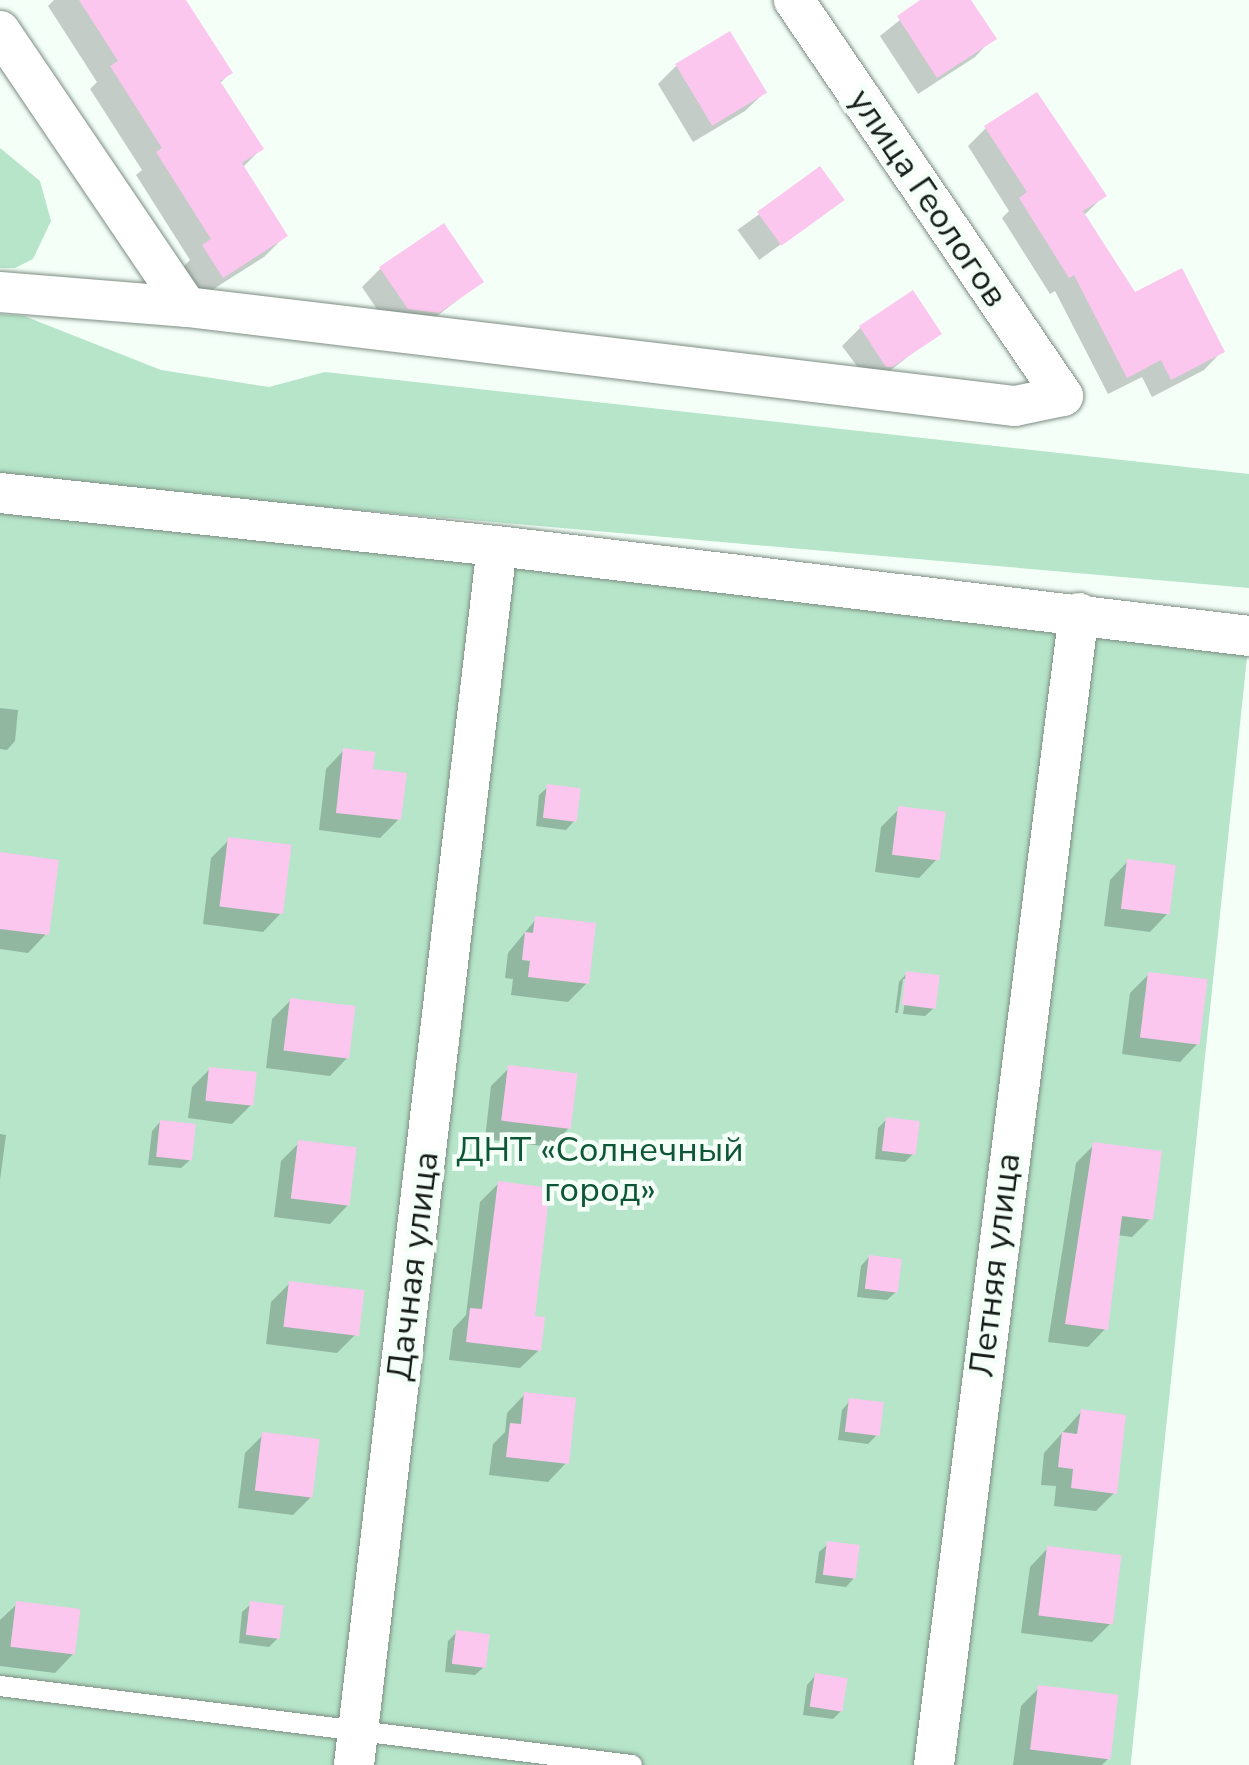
<!DOCTYPE html>
<meta charset="utf-8">
<style>
body{margin:0}
#map{position:relative;width:1249px;height:1765px;overflow:hidden;background:#f4fff8;font-family:"Nunito Sans",sans-serif}
div>[style]{position:absolute}
.green>*{inset:0;background:#b6e5c9;transform-origin:0 0}
.shadow>*{inset:0;background:#0003;transform-origin:0 0}
.building>*{inset:0;background:#fcc7ef;transform-origin:0 0}
.roads{filter:drop-shadow(0 0 2px #7d8d83) drop-shadow(0 0 2px #7d8d83)}
.service>*{height:20px;margin:-10px;padding:0 10px;transform-origin:10px;border-radius:10px;background:#fff}
.minor>*{height:40px;margin:-20px;padding:0 20px;transform-origin:20px;border-radius:20px;background:#fff}
span{translate:-50% -50%;white-space:nowrap;text-align:center;line-height:1.15;-webkit-text-stroke:9px #f4fff8;paint-order:stroke}
.street-label{font-size:35px;color:#161c18}
.park-label{font-size:35px;color:#0f5636}
</style>
<div id="map">
<div class="green">
<div style="clip-path:polygon(0 148px,40px 181px,51px 221px,33px 259px,15px 268px,0 268px)"></div>
<div style="clip-path:polygon(0 314px,24px 316px,161px 370px,269px 387px,325px 372px,1249px 474px,1249px 588px,0 479px)"></div>
<div style="left:0;top:506px;width:1256px;height:1259px;rotate:6deg"></div>
</div>
<div class="shadow">
<div style="clip-path:polygon(54px 0,157px 0,230px 73px,219px 84px,261px 149px,242px 168px,285px 236px,264px 257px,201px 297px,182px 268px,190px 260px,136px 175px,142px 170px,90px 89px,97px 82px,48px 6px)"></div>
<div style="clip-path:polygon(925px 0,968px 0,993px 38px,975px 57px,918px 94px,880px 36px)"></div>
<div style="clip-path:polygon(676px 66px,764px 93px,745px 111px,693px 142px,658px 84px)"></div>
<div style="clip-path:polygon(986px 128px,1104px 196px,1083px 216px,1134px 296px,1222px 351px,1204px 370px,1152px 397px,1142px 377px,1108px 394px,1055px 291px,1050px 294px,1002px 218px,1009px 211px,968px 146px)"></div>
<div style="left:820px;top:170px;width:37px;height:102px;rotate:54deg"></div>
<div style="clip-path:polygon(380px 269px,481px 282px,419px 330px,389px 327px,362px 287px)"></div>
<div style="clip-path:polygon(860px 328px,939px 333px,871px 385px,842px 346px)"></div>
<div style="clip-path:polygon(0 708px,18px 710px,15px 741px,7px 750px,0 749px)"></div>
<div style="clip-path:polygon(344px 750px,370px 771px,399px 819px,380px 838px,319px 830px,326px 769px)"></div>
<div style="clip-path:polygon(548px 787px,574px 821px,566px 830px,536px 826px,539px 795px)"></div>
<div style="clip-path:polygon(899px 809px,937px 859px,919px 878px,875px 872px,881px 827px)"></div>
<div style="clip-path:polygon(229px 840px,281px 913px,263px 932px,203px 924px,211px 858px)"></div>
<div style="clip-path:polygon(0 854px,46px 934px,28px 953px,0 949px)"></div>
<div style="clip-path:polygon(1128px 861px,1168px 913px,1150px 932px,1104px 926px,1110px 880px)"></div>
<div style="clip-path:polygon(536px 919px,587px 983px,568px 1002px,511px 995px,513px 979px,505px 978px,508px 953px)"></div>
<div style="clip-path:polygon(907px 973px,934px 1008px,925px 1016px,903px 1014px,908px 979px,903px 979px,898px 1013px,895px 1013px,899px 982px)"></div>
<div style="clip-path:polygon(1148px 975px,1198px 1043px,1180px 1062px,1122px 1054px,1130px 993px)"></div>
<div style="clip-path:polygon(290px 1001px,348px 1057px,330px 1076px,266px 1068px,272px 1019px)"></div>
<div style="clip-path:polygon(509px 1068px,569px 1128px,551px 1147px,485px 1139px,491px 1086px)"></div>
<div style="clip-path:polygon(210px 1069px,251px 1105px,232px 1124px,188px 1118px,192px 1087px)"></div>
<div style="clip-path:polygon(887px 1119px,913px 1154px,905px 1162px,875px 1159px,878px 1128px)"></div>
<div style="clip-path:polygon(160px 1122px,190px 1160px,181px 1168px,148px 1165px,152px 1131px)"></div>
<div style="clip-path:polygon(0 1134px,6px 1135px,0 1180px)"></div>
<div style="clip-path:polygon(299px 1143px,348px 1205px,330px 1224px,274px 1217px,281px 1161px)"></div>
<div style="clip-path:polygon(1094px 1145px,1151px 1218px,1132px 1237px,1117px 1235px,1106px 1328px,1088px 1347px,1048px 1342px,1076px 1163px)"></div>
<div style="clip-path:polygon(498px 1184px,539px 1350px,520px 1368px,449px 1360px,453px 1329px,466px 1315px,480px 1202px)"></div>
<div style="clip-path:polygon(869px 1257px,896px 1292px,887px 1300px,857px 1297px,861px 1266px)"></div>
<div style="clip-path:polygon(290px 1283px,356px 1334px,337px 1353px,266px 1344px,271px 1302px)"></div>
<div style="clip-path:polygon(525px 1394px,566px 1463px,548px 1482px,489px 1475px,493px 1444px,505px 1432px,507px 1413px)"></div>
<div style="clip-path:polygon(850px 1401px,877px 1435px,868px 1444px,838px 1440px,842px 1410px)"></div>
<div style="clip-path:polygon(1081px 1412px,1114px 1493px,1096px 1511px,1054px 1506px,1056px 1486px,1041px 1485px,1044px 1453px)"></div>
<div style="clip-path:polygon(263px 1435px,311px 1497px,293px 1515px,238px 1508px,245px 1453px)"></div>
<div style="clip-path:polygon(828px 1544px,854px 1578px,846px 1587px,815px 1583px,819px 1552px)"></div>
<div style="clip-path:polygon(1048px 1548px,1111px 1623px,1092px 1642px,1021px 1633px,1030px 1567px)"></div>
<div style="clip-path:polygon(17px 1604px,73px 1654px,55px 1673px,0 1666px,0 1620px)"></div>
<div style="clip-path:polygon(251px 1604px,278px 1638px,269px 1647px,239px 1643px,242px 1612px)"></div>
<div style="clip-path:polygon(457px 1632px,484px 1667px,475px 1675px,445px 1672px,448px 1641px)"></div>
<div style="clip-path:polygon(815px 1676px,842px 1710px,833px 1719px,803px 1715px,807px 1685px)"></div>
<div style="clip-path:polygon(1039px 1688px,1108px 1759px,1102px 1765px,1013px 1765px,1021px 1706px)"></div>
</div>
<div class="building">
<div style="clip-path:polygon(79px 0,186px 0,233px 73px,220px 81px,264px 149px,242px 163px,288px 236px,223px 278px,202px 245px,211px 239px,156px 152px,162px 148px,110px 66px,118px 61px)"></div>
<div style="clip-path:polygon(920px 0,971px 0,997px 39px,937px 78px,897px 16px)"></div>
<div style="left:730px;top:31px;width:72px;height:64px;rotate:59deg"></div>
<div style="clip-path:polygon(1037px 92px,1107px 196px,1083px 211px,1135px 292px,1182px 268px,1225px 352px,1171px 380px,1161px 360px,1127px 378px,1074px 275px,1069px 278px,1019px 198px,1027px 192px,984px 126px)"></div>
<div style="left:820px;top:166px;width:42px;height:78px;rotate:54deg"></div>
<div style="clip-path:polygon(444px 223px,484px 282px,439px 313px,408px 309px,379px 267px)"></div>
<div style="clip-path:polygon(913px 290px,942px 334px,892px 367px,886px 367px,859px 326px)"></div>
<div style="clip-path:polygon(343px 748px,375px 752px,373px 769px,407px 773px,401px 820px,336px 813px)"></div>
<div style="left:547px;top:784px;width:34px;height:34px;rotate:7deg"></div>
<div style="left:898px;top:806px;width:48px;height:49px;rotate:7deg"></div>
<div style="left:228px;top:837px;width:64px;height:70px;rotate:7deg"></div>
<div style="clip-path:polygon(0 852px,59px 860px,49px 935px,0 929px)"></div>
<div style="left:1127px;top:859px;width:49px;height:50px;rotate:7deg"></div>
<div style="clip-path:polygon(535px 916px,596px 923px,589px 984px,528px 977px,530px 961px,522px 960px,525px 932px,533px 933px)"></div>
<div style="left:906px;top:971px;width:34px;height:34px;rotate:7deg"></div>
<div style="left:1148px;top:972px;width:60px;height:66px;rotate:7deg"></div>
<div style="left:290px;top:998px;width:66px;height:53px;rotate:7deg"></div>
<div style="left:508px;top:1065px;width:70px;height:56px;rotate:7deg"></div>
<div style="left:209px;top:1067px;width:48px;height:34px;rotate:6deg"></div>
<div style="left:886px;top:1117px;width:34px;height:34px;rotate:7deg"></div>
<div style="left:160px;top:1120px;width:36px;height:37px;rotate:6deg"></div>
<div style="left:298px;top:1140px;width:59px;height:59px;rotate:7deg"></div>
<div style="clip-path:polygon(1093px 1142px,1162px 1151px,1153px 1220px,1122px 1216px,1108px 1330px,1065px 1324px)"></div>
<div style="clip-path:polygon(498px 1181px,550px 1188px,535px 1316px,545px 1317px,541px 1351px,466px 1342px,470px 1308px,482px 1309px)"></div>
<div style="left:869px;top:1255px;width:33px;height:34px;rotate:7deg"></div>
<div style="left:289px;top:1281px;width:76px;height:46px;rotate:7deg"></div>
<div style="clip-path:polygon(524px 1392px,576px 1398px,569px 1464px,506px 1457px,510px 1423px,521px 1424px)"></div>
<div style="left:849px;top:1398px;width:35px;height:34px;rotate:7deg"></div>
<div style="clip-path:polygon(1081px 1409px,1126px 1415px,1117px 1494px,1071px 1488px,1073px 1469px,1058px 1467px,1062px 1432px,1077px 1434px)"></div>
<div style="left:262px;top:1432px;width:58px;height:59px;rotate:7deg"></div>
<div style="left:827px;top:1541px;width:33px;height:34px;rotate:7deg"></div>
<div style="left:1047px;top:1546px;width:75px;height:70px;rotate:7deg"></div>
<div style="left:16px;top:1601px;width:65px;height:46px;rotate:7deg"></div>
<div style="left:250px;top:1601px;width:34px;height:34px;rotate:7deg"></div>
<div style="left:456px;top:1630px;width:34px;height:34px;rotate:7deg"></div>
<div style="left:815px;top:1673px;width:33px;height:34px;rotate:9deg"></div>
<div style="left:1038px;top:1685px;width:81px;height:65px;rotate:7deg"></div>
</div>
<div class="roads">
<div class="service">
<div style="left:0;top:1686px;width:637px;rotate:7.13deg"></div>
</div>
<div class="minor">
<div style="left:0;top:31px;width:333px;rotate:55.9deg"></div>
<div style="left:0;top:292px;width:188px;rotate:4.6deg"></div>
<div style="left:187px;top:307px;width:834px;rotate:6.82deg"></div>
<div style="left:1015px;top:406px;width:49px;rotate:-11.8deg"></div>
<div style="left:1063px;top:396px;width:479px;rotate:-124.2deg"></div>
<div style="left:0;top:493px;width:500px;rotate:6.1deg"></div>
<div style="left:497px;top:546px;width:757px;rotate:6.82deg"></div>
<div style="left:354px;top:1765px;width:1227px;rotate:-83.31deg"></div>
<div style="left:934px;top:1765px;width:1161px;rotate:-82.83deg"></div>
</div>
</div>
<div class="street-label">
<span style="left:928px;top:198px;rotate:56deg">улица Геологов</span>
<span style="left:995px;top:1265px;rotate:-83deg">Летняя улица</span>
<span style="left:413px;top:1266px;rotate:-83deg">Дачная улица</span>
</div>
<div class="park-label">
<span style="left:600px;top:1170px">ДНТ «Солнечный<br>город»</span>
</div>
</div>
